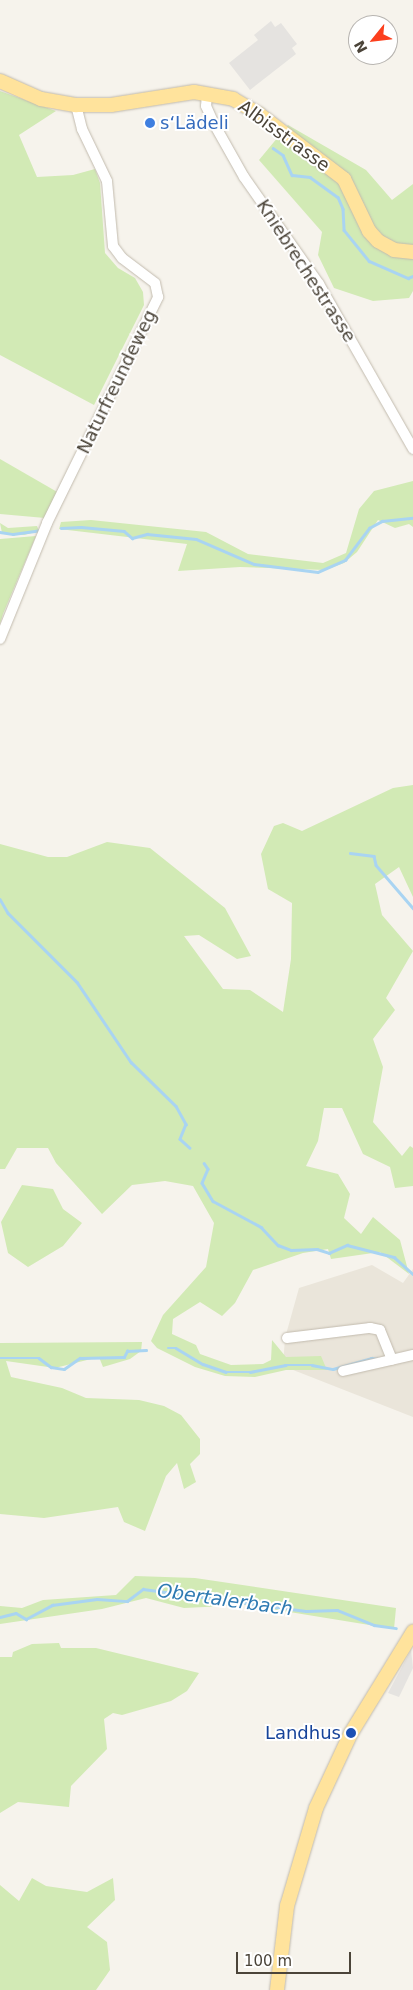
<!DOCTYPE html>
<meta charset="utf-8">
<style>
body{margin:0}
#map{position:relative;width:413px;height:1990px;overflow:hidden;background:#f6f3ec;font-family:"DejaVu Sans",sans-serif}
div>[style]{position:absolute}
.residential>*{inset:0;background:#eae5da}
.green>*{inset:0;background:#d2eab5}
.parking>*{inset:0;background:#e5e3e0}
.stream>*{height:2.5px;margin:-1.25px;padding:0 1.25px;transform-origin:1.25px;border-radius:1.25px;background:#a9d4f2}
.roads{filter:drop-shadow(0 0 1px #c2bbae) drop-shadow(0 0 1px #c2bbae)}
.minor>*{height:10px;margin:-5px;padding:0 5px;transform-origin:5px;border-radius:5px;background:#fff}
.major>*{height:14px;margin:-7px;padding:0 7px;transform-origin:7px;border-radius:7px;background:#ffe39c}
.dots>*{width:14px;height:14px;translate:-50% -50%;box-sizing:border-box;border:2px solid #fff;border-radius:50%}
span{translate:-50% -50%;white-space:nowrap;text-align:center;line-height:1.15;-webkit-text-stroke:4px #fff;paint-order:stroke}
.shop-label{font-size:18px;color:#366cbe}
.left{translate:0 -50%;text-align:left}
.street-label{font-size:18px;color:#4b4439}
.transit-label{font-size:18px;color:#164399}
.right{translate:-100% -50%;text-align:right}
.water-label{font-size:19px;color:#2e7ab2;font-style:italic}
.north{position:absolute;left:348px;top:15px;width:50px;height:50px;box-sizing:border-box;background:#fff;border:1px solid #b7b4b0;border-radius:50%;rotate:241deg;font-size:14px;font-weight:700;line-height:20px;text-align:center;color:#4b4439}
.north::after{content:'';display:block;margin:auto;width:18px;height:22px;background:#fc3f1d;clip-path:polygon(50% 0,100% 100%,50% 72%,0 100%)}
.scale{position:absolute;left:236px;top:1952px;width:115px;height:22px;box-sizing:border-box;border:2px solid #4b4439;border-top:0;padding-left:6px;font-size:15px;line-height:18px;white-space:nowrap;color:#4b4439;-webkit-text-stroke:4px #fff;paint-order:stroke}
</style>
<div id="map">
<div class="residential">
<div style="clip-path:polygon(372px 1265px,403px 1283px,413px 1269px,413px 1417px,283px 1366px,285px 1338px,299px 1288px)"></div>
</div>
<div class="green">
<div style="clip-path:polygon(0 91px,56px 111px,19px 135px,37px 177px,73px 175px,95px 169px,100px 183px,105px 253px,118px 268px,135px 278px,143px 292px,144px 305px,94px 405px,0 355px)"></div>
<div style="clip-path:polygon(288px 125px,366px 170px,392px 200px,413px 184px,413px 291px,409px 298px,373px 301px,334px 288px,318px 255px,322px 232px,259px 160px)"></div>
<div style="clip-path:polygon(0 459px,59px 493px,45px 518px,0 514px)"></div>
<div style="clip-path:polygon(413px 481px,413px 527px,409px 524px,395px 528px,378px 520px,357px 552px,344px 563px,325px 570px,240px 567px,178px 571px,187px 544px,59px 529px,61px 522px,91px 520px,206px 532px,248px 554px,323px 563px,346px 553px,359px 509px,374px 491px)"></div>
<div style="clip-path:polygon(0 523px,8px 528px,37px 526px,39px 531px,24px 535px,2px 533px)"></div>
<div style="clip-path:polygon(36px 536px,3px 614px,0 624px,0 539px)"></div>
<div style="clip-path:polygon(413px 785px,413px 897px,399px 867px,375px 884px,382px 915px,413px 951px,386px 998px,395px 1010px,373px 1039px,383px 1067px,373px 1122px,402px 1156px,410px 1146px,413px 1148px,413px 1186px,395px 1188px,390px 1167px,363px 1154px,342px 1108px,324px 1108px,318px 1141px,306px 1166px,338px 1174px,350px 1194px,344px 1218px,361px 1234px,373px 1217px,400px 1240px,409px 1274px,380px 1252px,331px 1259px,328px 1249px,303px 1253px,253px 1270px,235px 1303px,222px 1316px,200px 1302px,173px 1319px,172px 1334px,196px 1345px,200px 1354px,231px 1365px,263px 1364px,271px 1360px,272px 1340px,286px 1357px,321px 1356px,327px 1370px,286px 1370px,255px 1377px,225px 1376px,195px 1367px,157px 1348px,151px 1341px,163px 1315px,206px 1267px,214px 1223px,193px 1186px,165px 1181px,132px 1185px,102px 1214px,56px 1163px,48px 1148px,17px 1148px,5px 1169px,0 1169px,0 844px,48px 857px,67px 857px,107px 842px,150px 848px,225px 908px,251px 956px,237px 959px,199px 935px,184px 936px,223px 989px,250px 990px,283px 1012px,291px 959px,292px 903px,268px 889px,261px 854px,274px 826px,283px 823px,302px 831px,393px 788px)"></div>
<div style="clip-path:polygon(22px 1185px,53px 1189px,63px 1209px,82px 1223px,63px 1246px,28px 1267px,8px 1253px,1px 1222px)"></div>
<div style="clip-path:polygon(142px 1342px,141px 1351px,130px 1359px,103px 1367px,99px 1357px,55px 1368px,6px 1361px,11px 1377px,62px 1388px,86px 1398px,139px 1400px,164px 1406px,181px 1415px,200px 1439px,200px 1454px,190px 1464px,196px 1482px,184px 1489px,177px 1463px,166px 1476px,145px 1531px,124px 1522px,118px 1507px,44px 1518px,0 1514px,0 1343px)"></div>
<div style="clip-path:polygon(135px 1576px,195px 1578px,396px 1608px,394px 1629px,247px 1605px,184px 1608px,146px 1598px,102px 1609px,0 1624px,0 1606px,22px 1608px,43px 1600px,116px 1595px)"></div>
<div style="clip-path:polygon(59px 1643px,61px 1648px,96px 1648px,199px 1673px,187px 1691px,171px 1701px,122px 1715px,113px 1713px,104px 1719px,107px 1749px,71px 1786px,69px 1807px,18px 1802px,0 1813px,0 1657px,12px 1657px,13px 1652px,32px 1644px)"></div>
<div style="clip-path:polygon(32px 1878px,46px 1886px,87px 1892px,113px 1878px,115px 1900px,87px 1927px,107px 1942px,110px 1970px,96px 1990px,0 1990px,0 1885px,19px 1901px)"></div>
</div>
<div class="parking">
<div style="clip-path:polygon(271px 21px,275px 27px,281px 23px,297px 44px,292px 48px,296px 54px,250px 90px,229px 63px,258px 40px,254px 35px)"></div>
<div style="clip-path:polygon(411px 1650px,413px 1668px,399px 1697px,388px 1693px)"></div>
</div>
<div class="stream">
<div style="left:273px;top:148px;width:12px;rotate:35deg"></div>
<div style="left:283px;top:155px;width:22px;rotate:66deg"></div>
<div style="left:292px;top:175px;width:18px;rotate:6deg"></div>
<div style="left:310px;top:177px;width:34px;rotate:36deg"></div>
<div style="left:338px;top:197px;width:13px;rotate:67deg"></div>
<div style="left:343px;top:209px;width:21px;rotate:87deg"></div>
<div style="left:344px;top:230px;width:40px;rotate:51deg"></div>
<div style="left:369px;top:261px;width:43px;rotate:23.6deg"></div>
<div style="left:408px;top:278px;width:5px;rotate:-22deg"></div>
<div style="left:61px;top:528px;width:20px;rotate:-3deg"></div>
<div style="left:81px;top:527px;width:43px;rotate:5.3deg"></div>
<div style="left:124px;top:531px;width:11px;rotate:41deg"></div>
<div style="left:132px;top:538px;width:16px;rotate:-15deg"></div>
<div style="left:147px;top:534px;width:49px;rotate:5.8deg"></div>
<div style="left:196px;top:539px;width:63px;rotate:23.3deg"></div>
<div style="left:254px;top:564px;width:64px;rotate:7.1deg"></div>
<div style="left:318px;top:572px;width:30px;rotate:-24deg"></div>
<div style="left:345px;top:560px;width:40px;rotate:-53deg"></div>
<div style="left:369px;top:528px;width:15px;rotate:-28deg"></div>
<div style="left:382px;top:521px;width:31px;rotate:-6deg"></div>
<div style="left:0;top:532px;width:13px;rotate:9deg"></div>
<div style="left:13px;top:534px;width:27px;rotate:-8deg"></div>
<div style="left:350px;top:853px;width:24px;rotate:7deg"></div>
<div style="left:374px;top:856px;width:9px;rotate:77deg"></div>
<div style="left:376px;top:865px;width:57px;rotate:49.3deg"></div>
<div style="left:0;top:899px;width:16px;rotate:60deg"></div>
<div style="left:8px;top:913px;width:98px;rotate:45deg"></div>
<div style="left:77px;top:982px;width:97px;rotate:56deg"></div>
<div style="left:131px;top:1062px;width:63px;rotate:44.4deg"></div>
<div style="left:176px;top:1106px;width:21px;rotate:61deg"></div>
<div style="left:186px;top:1124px;width:16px;rotate:112deg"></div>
<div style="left:180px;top:1139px;width:13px;rotate:42deg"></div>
<div style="left:204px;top:1163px;width:7px;rotate:56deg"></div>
<div style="left:208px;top:1169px;width:15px;rotate:113deg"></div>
<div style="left:202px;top:1183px;width:21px;rotate:59deg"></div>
<div style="left:213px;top:1201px;width:55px;rotate:28.4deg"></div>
<div style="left:261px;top:1227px;width:25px;rotate:47deg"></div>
<div style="left:278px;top:1245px;width:14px;rotate:21deg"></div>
<div style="left:291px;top:1250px;width:26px;rotate:-2deg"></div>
<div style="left:317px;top:1249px;width:13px;rotate:18deg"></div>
<div style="left:329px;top:1253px;width:20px;rotate:-24deg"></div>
<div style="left:347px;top:1245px;width:49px;rotate:14.3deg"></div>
<div style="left:394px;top:1257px;width:25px;rotate:42deg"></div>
<div style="left:168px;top:1348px;width:8px"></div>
<div style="left:176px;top:1348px;width:31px;rotate:31deg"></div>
<div style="left:203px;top:1364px;width:24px;rotate:19deg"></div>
<div style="left:226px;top:1372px;width:24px"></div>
<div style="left:250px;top:1372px;width:36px;rotate:-11deg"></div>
<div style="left:285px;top:1365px;width:27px"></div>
<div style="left:312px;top:1365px;width:21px;rotate:11deg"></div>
<div style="left:333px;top:1369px;width:40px;rotate:-16deg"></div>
<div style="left:371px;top:1358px;width:8px;rotate:7deg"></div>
<div style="left:0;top:1358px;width:39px"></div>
<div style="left:39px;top:1358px;width:15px;rotate:37deg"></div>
<div style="left:51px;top:1367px;width:13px;rotate:9deg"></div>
<div style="left:64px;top:1369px;width:19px;rotate:-35deg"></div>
<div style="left:80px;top:1358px;width:44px;rotate:-1.3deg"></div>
<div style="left:124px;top:1357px;width:7px;rotate:-63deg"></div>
<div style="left:127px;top:1351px;width:19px;rotate:-3deg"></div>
<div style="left:0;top:1617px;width:16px;rotate:-14deg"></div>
<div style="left:16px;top:1613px;width:12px;rotate:31deg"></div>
<div style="left:26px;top:1619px;width:30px;rotate:-28deg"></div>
<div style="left:52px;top:1605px;width:45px;rotate:-7.6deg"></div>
<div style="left:97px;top:1599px;width:30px;rotate:4deg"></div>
<div style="left:127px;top:1601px;width:20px;rotate:-37deg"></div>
<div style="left:143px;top:1589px;width:164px;rotate:7.7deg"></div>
<div style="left:306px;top:1611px;width:31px;rotate:-2deg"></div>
<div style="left:337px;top:1610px;width:40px;rotate:22deg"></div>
<div style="left:374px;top:1625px;width:22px;rotate:8deg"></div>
</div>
<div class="roads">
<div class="minor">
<div style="left:207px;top:93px;width:13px;rotate:94deg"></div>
<div style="left:206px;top:106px;width:17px;rotate:66deg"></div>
<div style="left:213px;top:122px;width:63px;rotate:60.6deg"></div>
<div style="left:244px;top:177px;width:131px;rotate:55deg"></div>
<div style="left:319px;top:284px;width:190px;rotate:60.3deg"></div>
<div style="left:0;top:639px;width:125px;rotate:-67.9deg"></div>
<div style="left:47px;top:523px;width:252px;rotate:-63.8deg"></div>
<div style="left:158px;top:297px;width:14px;rotate:-102deg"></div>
<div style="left:155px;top:283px;width:41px;rotate:-142.9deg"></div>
<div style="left:122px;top:258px;width:15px;rotate:-127deg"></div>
<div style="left:113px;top:246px;width:65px;rotate:-95.3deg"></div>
<div style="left:107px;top:181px;width:58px;rotate:-115.7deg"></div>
<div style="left:82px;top:129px;width:25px;rotate:-104deg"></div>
<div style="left:287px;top:1338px;width:84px;rotate:-6.9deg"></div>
<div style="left:370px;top:1328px;width:10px;rotate:11deg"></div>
<div style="left:380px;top:1330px;width:32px;rotate:68deg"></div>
<div style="left:343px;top:1371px;width:72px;rotate:-12.9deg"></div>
</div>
<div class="major">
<div style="left:0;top:81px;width:45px;rotate:23.7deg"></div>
<div style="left:41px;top:99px;width:36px;rotate:10deg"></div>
<div style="left:76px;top:105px;width:35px"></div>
<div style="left:111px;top:105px;width:84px;rotate:-8.9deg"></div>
<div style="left:194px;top:92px;width:40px;rotate:10deg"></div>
<div style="left:233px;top:99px;width:30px;rotate:30deg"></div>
<div style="left:259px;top:114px;width:107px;rotate:37.4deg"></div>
<div style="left:344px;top:179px;width:58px;rotate:64.3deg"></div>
<div style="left:369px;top:231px;width:13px;rotate:48deg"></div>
<div style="left:378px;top:241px;width:18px;rotate:29deg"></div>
<div style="left:394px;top:250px;width:19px;rotate:6deg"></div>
<div style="left:277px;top:1990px;width:85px;rotate:-83.2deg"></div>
<div style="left:287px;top:1906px;width:102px;rotate:-73.5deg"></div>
<div style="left:316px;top:1808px;width:83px;rotate:-65deg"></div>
<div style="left:351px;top:1733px;width:119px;rotate:-58.5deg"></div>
</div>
</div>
<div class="dots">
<div style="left:150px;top:123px;background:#3f7fe0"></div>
<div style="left:351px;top:1733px;background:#1a4fb4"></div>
</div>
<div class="shop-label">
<span class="left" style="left:160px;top:123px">s‘Lädeli</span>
</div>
<div class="street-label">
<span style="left:284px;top:136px;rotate:36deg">Albisstrasse</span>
<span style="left:306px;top:271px;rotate:57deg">Kniebrechestrasse</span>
<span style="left:117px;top:382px;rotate:-64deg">Naturfreundeweg</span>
</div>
<div class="transit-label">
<span class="right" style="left:341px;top:1733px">Landhus</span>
</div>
<div class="water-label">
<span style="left:225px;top:1600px;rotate:8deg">Obertalerbach</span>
</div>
<div class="north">N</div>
<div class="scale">100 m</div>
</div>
